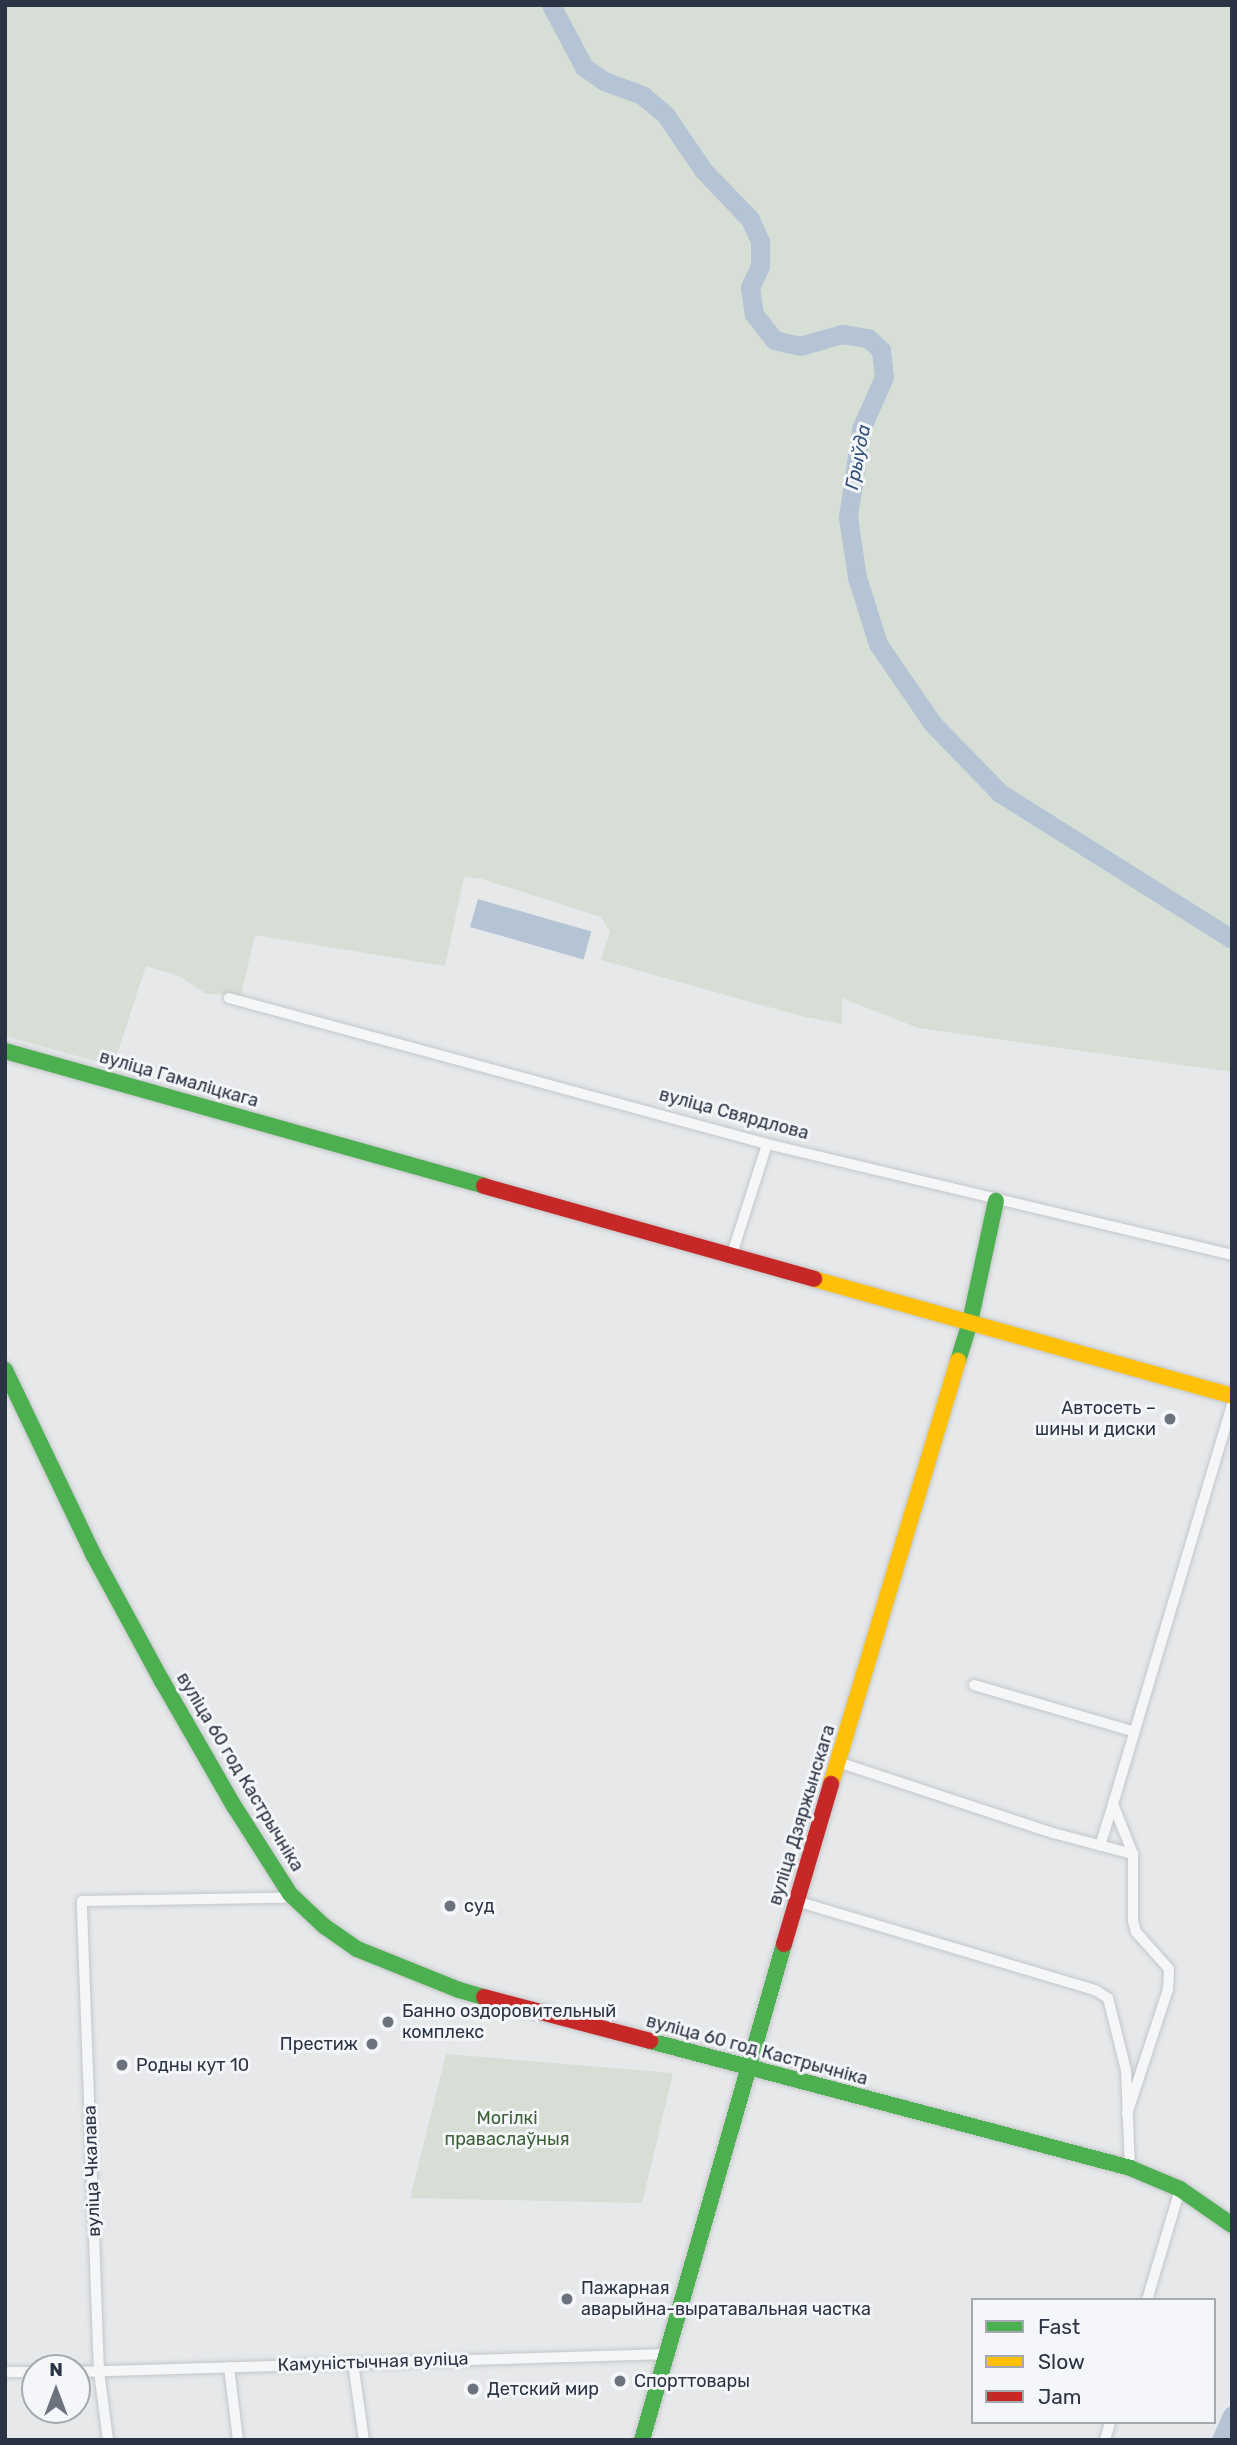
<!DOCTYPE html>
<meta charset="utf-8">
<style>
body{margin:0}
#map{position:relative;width:1237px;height:2445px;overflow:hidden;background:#e6e8ea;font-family:Rubik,sans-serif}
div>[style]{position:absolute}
.green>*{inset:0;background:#d6ded6}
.water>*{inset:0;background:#b4c4d5;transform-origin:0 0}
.river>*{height:19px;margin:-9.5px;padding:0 9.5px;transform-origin:9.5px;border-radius:9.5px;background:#b4c4d5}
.roads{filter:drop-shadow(0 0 2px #c4c6c8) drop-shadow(0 0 2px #c4c6c8)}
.street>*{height:10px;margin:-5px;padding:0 5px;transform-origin:5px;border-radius:5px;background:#f5f6f7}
.fast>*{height:16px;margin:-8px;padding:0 8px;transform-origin:8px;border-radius:8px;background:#4caf50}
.slow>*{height:16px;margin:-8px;padding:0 8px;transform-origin:8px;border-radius:8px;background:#ffc107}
.jam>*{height:16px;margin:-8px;padding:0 8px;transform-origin:8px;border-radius:8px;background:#c62828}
.dots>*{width:19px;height:19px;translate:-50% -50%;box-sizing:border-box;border:4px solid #f4f6f9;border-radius:50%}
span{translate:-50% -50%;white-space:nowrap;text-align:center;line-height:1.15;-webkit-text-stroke:6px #f4f6f9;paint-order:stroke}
.street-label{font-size:18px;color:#2b3445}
.poi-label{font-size:18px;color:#2b3445}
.right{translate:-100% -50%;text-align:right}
.left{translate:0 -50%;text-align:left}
.park-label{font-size:18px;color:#3f6138}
.water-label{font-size:19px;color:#34527a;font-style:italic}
.frame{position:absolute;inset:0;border:7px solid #2b3445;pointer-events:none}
.legend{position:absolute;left:971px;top:2298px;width:245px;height:126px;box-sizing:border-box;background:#f4f6f9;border:2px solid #a4a8b1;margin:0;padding:9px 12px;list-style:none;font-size:21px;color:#2b3445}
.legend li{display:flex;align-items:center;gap:14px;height:35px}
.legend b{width:35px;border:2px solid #a4a8b1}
.north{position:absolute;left:21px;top:2354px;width:70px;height:70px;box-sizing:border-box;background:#f4f6f9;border:2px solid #a4a8b1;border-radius:50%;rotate:0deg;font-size:19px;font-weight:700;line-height:28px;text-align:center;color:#2b3445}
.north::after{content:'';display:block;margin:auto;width:24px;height:32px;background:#6c737f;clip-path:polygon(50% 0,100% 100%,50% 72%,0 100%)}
</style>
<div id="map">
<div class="green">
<div style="clip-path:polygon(5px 5px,1232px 5px,1232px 1072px,918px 1028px,842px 998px,842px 1024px,801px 1016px,601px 960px,610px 932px,601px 917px,482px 879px,464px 877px,445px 966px,255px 935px,241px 995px,206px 994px,179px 976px,146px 966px,113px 1066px,5px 1036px)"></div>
<div style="clip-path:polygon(446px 2054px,673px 2073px,642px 2203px,410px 2198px)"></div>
</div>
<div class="water">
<div style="left:478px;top:899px;width:118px;height:29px;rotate:16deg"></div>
</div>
<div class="river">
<div style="left:551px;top:5px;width:70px;rotate:62deg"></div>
<div style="left:584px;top:67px;width:24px;rotate:35deg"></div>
<div style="left:604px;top:81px;width:40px;rotate:20.2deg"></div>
<div style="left:642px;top:95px;width:30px;rotate:40deg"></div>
<div style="left:665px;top:114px;width:68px;rotate:55.8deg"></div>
<div style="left:703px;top:170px;width:68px;rotate:46.2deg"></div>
<div style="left:750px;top:219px;width:24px;rotate:66deg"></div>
<div style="left:760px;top:241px;width:25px;rotate:90deg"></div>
<div style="left:760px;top:266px;width:23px;rotate:115deg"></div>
<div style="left:750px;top:287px;width:27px;rotate:82deg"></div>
<div style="left:754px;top:314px;width:33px;rotate:52deg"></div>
<div style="left:774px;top:340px;width:27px;rotate:13deg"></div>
<div style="left:800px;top:346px;width:44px;rotate:-15.9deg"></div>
<div style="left:842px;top:334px;width:26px;rotate:9deg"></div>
<div style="left:868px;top:338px;width:18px;rotate:43deg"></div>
<div style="left:881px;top:350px;width:27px;rotate:84deg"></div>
<div style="left:884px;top:377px;width:57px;rotate:113.9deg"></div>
<div style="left:861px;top:429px;width:89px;rotate:98.4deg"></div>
<div style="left:848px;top:517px;width:61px;rotate:81.5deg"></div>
<div style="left:857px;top:577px;width:70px;rotate:72.6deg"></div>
<div style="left:878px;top:644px;width:96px;rotate:55.6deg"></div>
<div style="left:932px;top:723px;width:98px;rotate:45.8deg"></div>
<div style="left:1000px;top:793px;width:274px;rotate:32.2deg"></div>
<div style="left:1221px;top:2440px;width:27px;rotate:-66deg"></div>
</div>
<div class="roads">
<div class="street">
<div style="left:229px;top:998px;width:557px;rotate:15.18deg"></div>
<div style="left:767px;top:1144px;width:478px;rotate:13.4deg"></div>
<div style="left:732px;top:1254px;width:115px;rotate:-72.3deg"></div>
<div style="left:974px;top:1685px;width:165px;rotate:16.2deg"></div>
<div style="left:838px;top:1762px;width:226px;rotate:18.3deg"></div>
<div style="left:1053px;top:1833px;width:83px;rotate:14.7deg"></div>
<div style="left:1100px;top:1846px;width:44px;rotate:-72.8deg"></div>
<div style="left:796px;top:1901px;width:312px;rotate:16.6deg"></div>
<div style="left:1095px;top:1990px;width:15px;rotate:32deg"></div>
<div style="left:1108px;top:1998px;width:74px;rotate:76deg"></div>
<div style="left:1126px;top:2070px;width:98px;rotate:87.7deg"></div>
<div style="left:1127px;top:2114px;width:132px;rotate:-71.8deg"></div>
<div style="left:1168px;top:1989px;width:20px;rotate:-87deg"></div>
<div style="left:1169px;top:1969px;width:50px;rotate:-131.7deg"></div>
<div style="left:1136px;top:1932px;width:11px;rotate:-105deg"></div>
<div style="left:1133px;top:1921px;width:67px;rotate:-90deg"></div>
<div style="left:1133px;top:1854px;width:54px;rotate:-111.8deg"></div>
<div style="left:1113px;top:1804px;width:416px;rotate:-73.4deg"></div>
<div style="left:1147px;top:2300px;width:116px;rotate:-73.4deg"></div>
<div style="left:353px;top:2363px;width:78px;rotate:81.9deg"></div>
<div style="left:229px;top:2367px;width:74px;rotate:83deg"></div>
<div style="left:5px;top:2372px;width:30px"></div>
<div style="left:77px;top:2372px;width:592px;rotate:-1.74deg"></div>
<div style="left:108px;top:2440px;width:69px;rotate:-97.5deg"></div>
<div style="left:99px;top:2372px;width:471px;rotate:-92.1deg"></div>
<div style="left:82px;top:1901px;width:200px;rotate:-0.9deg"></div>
<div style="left:282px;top:1898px;width:9px;rotate:-27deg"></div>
<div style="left:1105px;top:2440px;width:19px;rotate:-74deg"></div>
</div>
<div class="fast">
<div style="left:5px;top:1051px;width:498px;rotate:15.7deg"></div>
<div style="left:958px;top:1361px;width:41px;rotate:-72.9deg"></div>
<div style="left:970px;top:1322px;width:124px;rotate:-77.9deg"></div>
<div style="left:5px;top:1370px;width:204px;rotate:64.4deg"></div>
<div style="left:93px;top:1554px;width:145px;rotate:61.5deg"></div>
<div style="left:162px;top:1681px;width:144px;rotate:60.1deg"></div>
<div style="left:234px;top:1806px;width:104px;rotate:57.5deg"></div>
<div style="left:290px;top:1894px;width:47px;rotate:43.3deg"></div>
<div style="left:324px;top:1926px;width:40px;rotate:34.9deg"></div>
<div style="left:357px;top:1949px;width:110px;rotate:21.9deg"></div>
<div style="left:459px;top:1990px;width:26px;rotate:16deg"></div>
<div style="left:650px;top:2041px;width:497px;rotate:14.8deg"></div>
<div style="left:1130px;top:2168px;width:54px;rotate:22.8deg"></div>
<div style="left:1180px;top:2189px;width:63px;rotate:34.7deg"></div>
<div style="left:642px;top:2440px;width:516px;rotate:-74.02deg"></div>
</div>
<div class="slow">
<div style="left:814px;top:1279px;width:434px;rotate:15.6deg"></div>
<div style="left:831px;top:1784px;width:442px;rotate:-73.3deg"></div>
</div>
<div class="jam">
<div style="left:484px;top:1186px;width:343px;rotate:15.7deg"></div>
<div style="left:784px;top:1944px;width:167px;rotate:-73.6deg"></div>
<div style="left:484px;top:1997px;width:172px;rotate:14.8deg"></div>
</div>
</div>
<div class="dots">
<div style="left:1170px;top:1419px;background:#6c737f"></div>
<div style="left:450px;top:1906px;background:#6c737f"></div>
<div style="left:388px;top:2022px;background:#6c737f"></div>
<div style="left:372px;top:2044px;background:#6c737f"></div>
<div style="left:122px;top:2065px;background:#6c737f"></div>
<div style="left:567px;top:2299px;background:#6c737f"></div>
<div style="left:620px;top:2381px;background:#6c737f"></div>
<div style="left:473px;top:2389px;background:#6c737f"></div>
</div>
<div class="street-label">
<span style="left:179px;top:1079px;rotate:16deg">вуліца Гамаліцкага</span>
<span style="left:734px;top:1114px;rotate:15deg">вуліца Свярдлова</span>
<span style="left:240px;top:1772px;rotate:59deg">вуліца 60 год Кастрычніка</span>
<span style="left:802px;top:1815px;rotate:-73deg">вуліца Дзяржынскага</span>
<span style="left:757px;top:2050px;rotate:15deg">вуліца 60 год Кастрычніка</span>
<span style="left:92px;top:2171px;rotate:-92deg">вуліца Чкалава</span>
<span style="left:373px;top:2362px;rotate:-2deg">Камуністычная вуліца</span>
</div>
<div class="poi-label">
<span class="right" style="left:1156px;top:1419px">Автосеть –<br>шины и диски</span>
<span class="left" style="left:464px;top:1906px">суд</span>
<span class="left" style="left:402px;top:2022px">Банно оздоровительный<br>комплекс</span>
<span class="right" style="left:358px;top:2044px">Престиж</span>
<span class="left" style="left:136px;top:2065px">Родны кут 10</span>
<span class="left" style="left:581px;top:2299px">Пажарная<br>аварыйна-выратавальная частка</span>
<span class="left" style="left:634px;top:2381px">Спорттовары</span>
<span class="left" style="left:487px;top:2389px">Детский мир</span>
</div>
<div class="park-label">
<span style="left:507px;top:2129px">Могілкі<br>праваслаўныя</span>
</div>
<div class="water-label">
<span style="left:858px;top:457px;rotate:-79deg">Грыўда</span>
</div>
<div class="frame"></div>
<ul class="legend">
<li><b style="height:9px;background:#4caf50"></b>Fast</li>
<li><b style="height:9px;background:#ffc107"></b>Slow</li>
<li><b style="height:9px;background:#c62828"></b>Jam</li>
</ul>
<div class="north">N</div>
</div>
